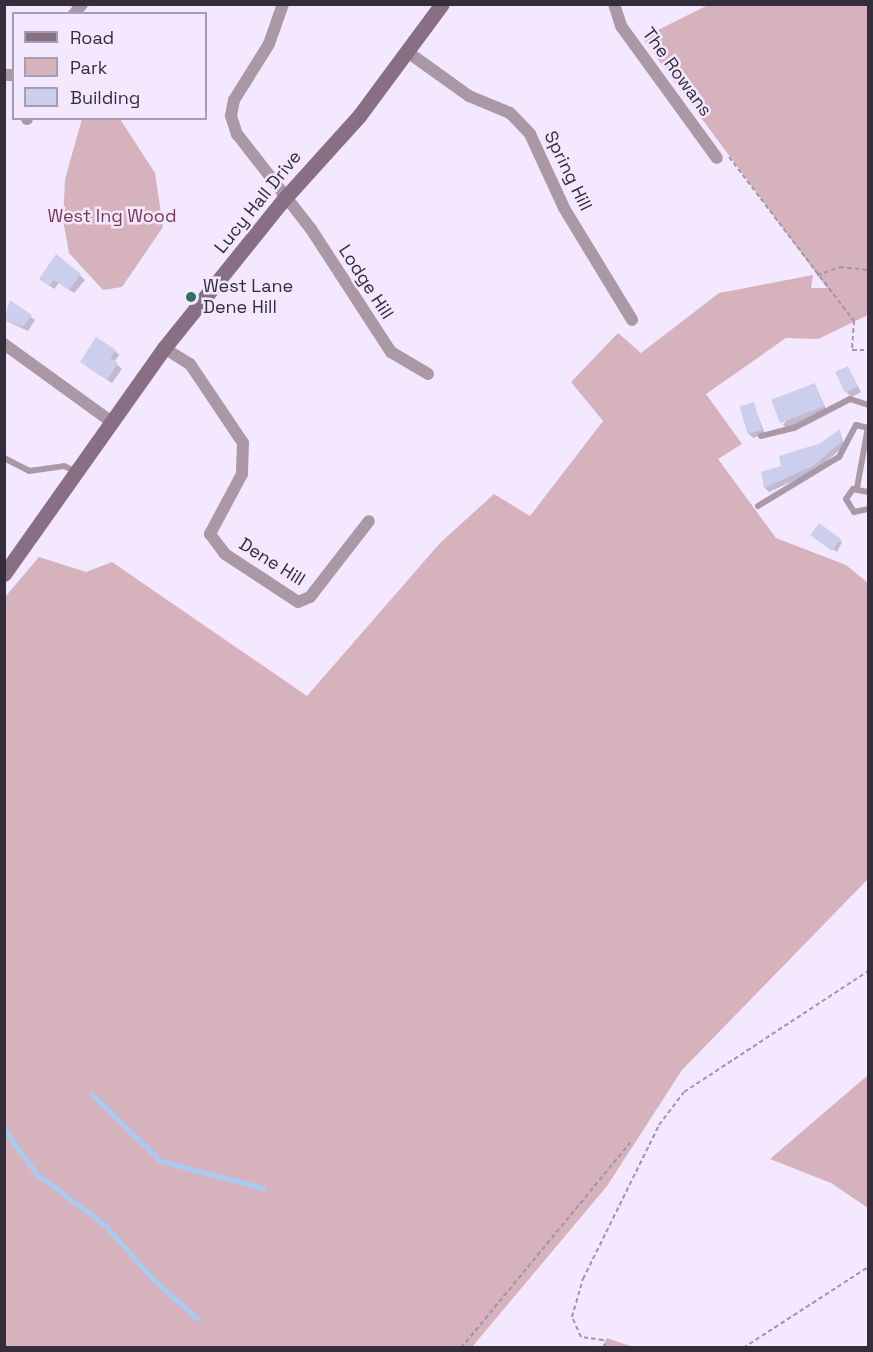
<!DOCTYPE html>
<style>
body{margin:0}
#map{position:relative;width:873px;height:1352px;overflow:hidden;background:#f3e8ff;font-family:"Space Grotesk",sans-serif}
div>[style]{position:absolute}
.green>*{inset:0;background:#d6b2bc}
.shadow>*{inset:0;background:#0003}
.stream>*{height:4.5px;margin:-2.25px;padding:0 2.25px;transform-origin:2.25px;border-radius:2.25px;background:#a9caf1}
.building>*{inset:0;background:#cbcfed;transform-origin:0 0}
.path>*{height:2px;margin-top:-1px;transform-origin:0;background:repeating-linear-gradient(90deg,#9e96a8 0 4.5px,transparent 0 7.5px)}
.lane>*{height:6px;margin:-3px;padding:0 3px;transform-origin:3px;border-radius:3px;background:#aa98a6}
.street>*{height:12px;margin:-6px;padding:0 6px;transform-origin:6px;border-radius:6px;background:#aa98a6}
.secondary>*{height:15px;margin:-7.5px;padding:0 7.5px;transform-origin:7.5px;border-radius:7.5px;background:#896f84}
.dots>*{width:16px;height:16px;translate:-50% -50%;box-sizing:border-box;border:3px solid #f3e8ff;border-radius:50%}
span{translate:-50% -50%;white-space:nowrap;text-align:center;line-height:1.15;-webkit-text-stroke:5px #f3e8ff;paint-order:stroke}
.street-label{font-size:18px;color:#332e39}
.park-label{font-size:18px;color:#7b3950}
.poi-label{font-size:18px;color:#332e39}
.left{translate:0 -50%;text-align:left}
.frame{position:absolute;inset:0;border:6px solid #332e39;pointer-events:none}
.legend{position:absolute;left:12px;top:12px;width:195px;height:108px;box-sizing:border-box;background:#f3e8ff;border:2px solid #a69eb0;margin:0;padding:8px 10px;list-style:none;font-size:18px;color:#332e39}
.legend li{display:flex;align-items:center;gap:12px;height:30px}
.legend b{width:30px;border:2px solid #a69eb0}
</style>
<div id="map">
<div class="green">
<div style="clip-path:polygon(708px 5px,868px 5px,868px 315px,818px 339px,786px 338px,706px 394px,742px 444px,718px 459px,776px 538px,846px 565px,868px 583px,868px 879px,682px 1070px,607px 1186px,472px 1347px,5px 1347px,5px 597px,39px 557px,86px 572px,112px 562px,307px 696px,440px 543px,494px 494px,530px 516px,603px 421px,571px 382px,618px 333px,641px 353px,719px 293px,813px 275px,811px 288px,827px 288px,642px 38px)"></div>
<div style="clip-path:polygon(82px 119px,120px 119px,155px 173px,163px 227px,122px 287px,103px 290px,69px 253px,63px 220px,65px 179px)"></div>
<div style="clip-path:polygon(868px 1075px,868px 1208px,831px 1183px,770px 1159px)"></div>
<div style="clip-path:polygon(607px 1338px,633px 1347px,602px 1347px)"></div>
</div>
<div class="shadow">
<div style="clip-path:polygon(80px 275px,85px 280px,74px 293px,59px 283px,54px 289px,41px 279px)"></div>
<div style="clip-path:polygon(10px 302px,35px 320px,28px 331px,4px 320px)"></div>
<div style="clip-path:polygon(115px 351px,119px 355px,114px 362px,122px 369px,112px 383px,86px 366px)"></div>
<div style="clip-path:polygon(848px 368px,861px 392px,852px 397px,847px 393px)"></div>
<div style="clip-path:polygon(815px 385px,827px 411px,788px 429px,783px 425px)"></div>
<div style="clip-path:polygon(753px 403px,765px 434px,753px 438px,749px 434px)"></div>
<div style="clip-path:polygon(840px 431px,844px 446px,817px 470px,769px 492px,765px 488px,762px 473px,783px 467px)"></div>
<div style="clip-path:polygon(815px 537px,840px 540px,842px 542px,837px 552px)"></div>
</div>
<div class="stream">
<div style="left:92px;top:1094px;width:96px;rotate:44.2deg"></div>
<div style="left:161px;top:1161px;width:106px;rotate:14.8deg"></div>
<div style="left:4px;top:1129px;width:54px;rotate:54deg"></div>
<div style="left:36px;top:1173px;width:88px;rotate:37.1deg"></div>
<div style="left:106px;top:1226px;width:71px;rotate:48.4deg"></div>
<div style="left:153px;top:1279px;width:59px;rotate:41.6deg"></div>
</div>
<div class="building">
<div style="clip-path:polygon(56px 254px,81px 274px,69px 290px,54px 280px,49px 286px,39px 279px)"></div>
<div style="clip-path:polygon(10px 300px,32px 315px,23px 327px,4px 320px)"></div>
<div style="clip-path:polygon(96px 337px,116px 350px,110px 358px,118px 363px,107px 380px,80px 362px)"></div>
<div style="left:848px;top:366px;width:23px;height:14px;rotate:65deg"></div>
<div style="left:815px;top:383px;width:25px;height:47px;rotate:69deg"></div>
<div style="left:754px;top:402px;width:29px;height:15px;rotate:74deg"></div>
<div style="clip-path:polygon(840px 429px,841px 442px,813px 466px,764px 488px,761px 472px,781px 466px,779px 456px,821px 443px)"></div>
<div style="left:819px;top:523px;width:27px;height:15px;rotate:36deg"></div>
</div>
<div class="path">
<div style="left:729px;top:157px;width:206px;rotate:52.7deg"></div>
<div style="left:854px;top:321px;width:29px;rotate:94deg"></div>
<div style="left:852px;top:350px;width:16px"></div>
<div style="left:817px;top:275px;width:24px;rotate:-19deg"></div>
<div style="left:840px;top:267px;width:28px;rotate:6deg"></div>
<div style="left:868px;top:854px;width:5px;rotate:90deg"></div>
<div style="left:461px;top:1348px;width:266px;rotate:-50.5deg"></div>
<div style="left:606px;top:1348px;width:9px;rotate:-111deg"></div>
<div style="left:603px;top:1340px;width:22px;rotate:-172deg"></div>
<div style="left:581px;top:1337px;width:22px;rotate:-114deg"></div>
<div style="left:572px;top:1317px;width:40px;rotate:-74deg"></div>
<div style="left:583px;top:1279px;width:172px;rotate:-63.7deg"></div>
<div style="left:659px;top:1125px;width:41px;rotate:-52.9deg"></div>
<div style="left:684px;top:1092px;width:220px;rotate:-33.3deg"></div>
<div style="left:743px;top:1348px;width:149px;rotate:-32.9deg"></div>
</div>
<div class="lane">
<div style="left:761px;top:436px;width:34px;rotate:-14deg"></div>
<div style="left:794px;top:428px;width:63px;rotate:-27.4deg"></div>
<div style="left:850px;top:399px;width:19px;rotate:18deg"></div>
<div style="left:4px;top:458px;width:28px;rotate:27deg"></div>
<div style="left:29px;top:471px;width:35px;rotate:-8deg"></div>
<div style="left:64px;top:466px;width:12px;rotate:24deg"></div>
<div style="left:857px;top:488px;width:62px;rotate:-79.8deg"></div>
<div style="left:868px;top:492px;width:15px;rotate:-169deg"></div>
<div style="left:853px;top:489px;width:12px;rotate:125deg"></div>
<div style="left:846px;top:499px;width:15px;rotate:58deg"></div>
<div style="left:854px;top:512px;width:14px;rotate:-12deg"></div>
<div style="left:758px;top:506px;width:95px;rotate:-31.2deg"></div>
<div style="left:839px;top:457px;width:36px;rotate:-62deg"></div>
<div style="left:856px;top:425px;width:12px;rotate:14deg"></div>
</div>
<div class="street">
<div style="left:283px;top:4px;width:42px;rotate:109.3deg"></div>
<div style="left:269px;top:44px;width:66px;rotate:122deg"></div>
<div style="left:234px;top:100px;width:16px;rotate:101deg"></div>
<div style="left:231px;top:116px;width:19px;rotate:72deg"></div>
<div style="left:237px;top:134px;width:120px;rotate:52.1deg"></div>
<div style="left:311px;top:229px;width:147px;rotate:57deg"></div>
<div style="left:391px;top:352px;width:43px;rotate:30.7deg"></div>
<div style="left:614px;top:4px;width:23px;rotate:72deg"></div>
<div style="left:621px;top:26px;width:163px;rotate:54deg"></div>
<div style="left:74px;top:14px;width:13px;rotate:-51deg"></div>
<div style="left:409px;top:53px;width:74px;rotate:35.6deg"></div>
<div style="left:469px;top:96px;width:44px;rotate:22.5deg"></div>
<div style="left:510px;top:113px;width:29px;rotate:46deg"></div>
<div style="left:530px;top:134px;width:81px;rotate:65.3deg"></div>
<div style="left:564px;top:208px;width:131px;rotate:58.7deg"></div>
<div style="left:4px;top:75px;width:10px"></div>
<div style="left:27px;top:118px;width:1px;rotate:90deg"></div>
<div style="left:4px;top:344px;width:135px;rotate:35.9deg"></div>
<div style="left:164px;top:348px;width:31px;rotate:32deg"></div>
<div style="left:190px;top:364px;width:95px;rotate:56.1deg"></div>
<div style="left:243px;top:443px;width:31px;rotate:92deg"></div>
<div style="left:242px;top:474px;width:68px;rotate:118.1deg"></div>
<div style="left:210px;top:534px;width:25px;rotate:53deg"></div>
<div style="left:225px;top:554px;width:87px;rotate:33.3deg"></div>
<div style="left:298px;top:602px;width:13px;rotate:-23deg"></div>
<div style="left:310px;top:597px;width:96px;rotate:-52.2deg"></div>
</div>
<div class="secondary">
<div style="left:4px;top:574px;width:277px;rotate:-54.7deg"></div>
<div style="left:164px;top:348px;width:191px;rotate:-51.2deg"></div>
<div style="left:284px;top:199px;width:112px;rotate:-47.9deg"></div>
<div style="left:359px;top:116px;width:139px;rotate:-53.5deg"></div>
</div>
<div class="dots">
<div style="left:191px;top:297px;background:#317160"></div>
</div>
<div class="street-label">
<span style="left:677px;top:72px;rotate:54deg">The Rowans</span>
<span style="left:568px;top:171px;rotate:64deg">Spring Hill</span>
<span style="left:258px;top:202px;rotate:-51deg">Lucy Hall Drive</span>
<span style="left:366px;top:282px;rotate:57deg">Lodge Hill</span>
<span style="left:272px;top:562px;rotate:32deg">Dene Hill</span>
</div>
<div class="park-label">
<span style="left:112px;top:216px">West Ing Wood</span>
</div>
<div class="poi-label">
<span class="left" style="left:203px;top:297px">West Lane<br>Dene Hill</span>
</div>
<div class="frame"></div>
<ul class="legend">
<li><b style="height:8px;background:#896f84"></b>Road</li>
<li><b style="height:16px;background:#d6b2bc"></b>Park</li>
<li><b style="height:16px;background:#cbcfed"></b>Building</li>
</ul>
</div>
